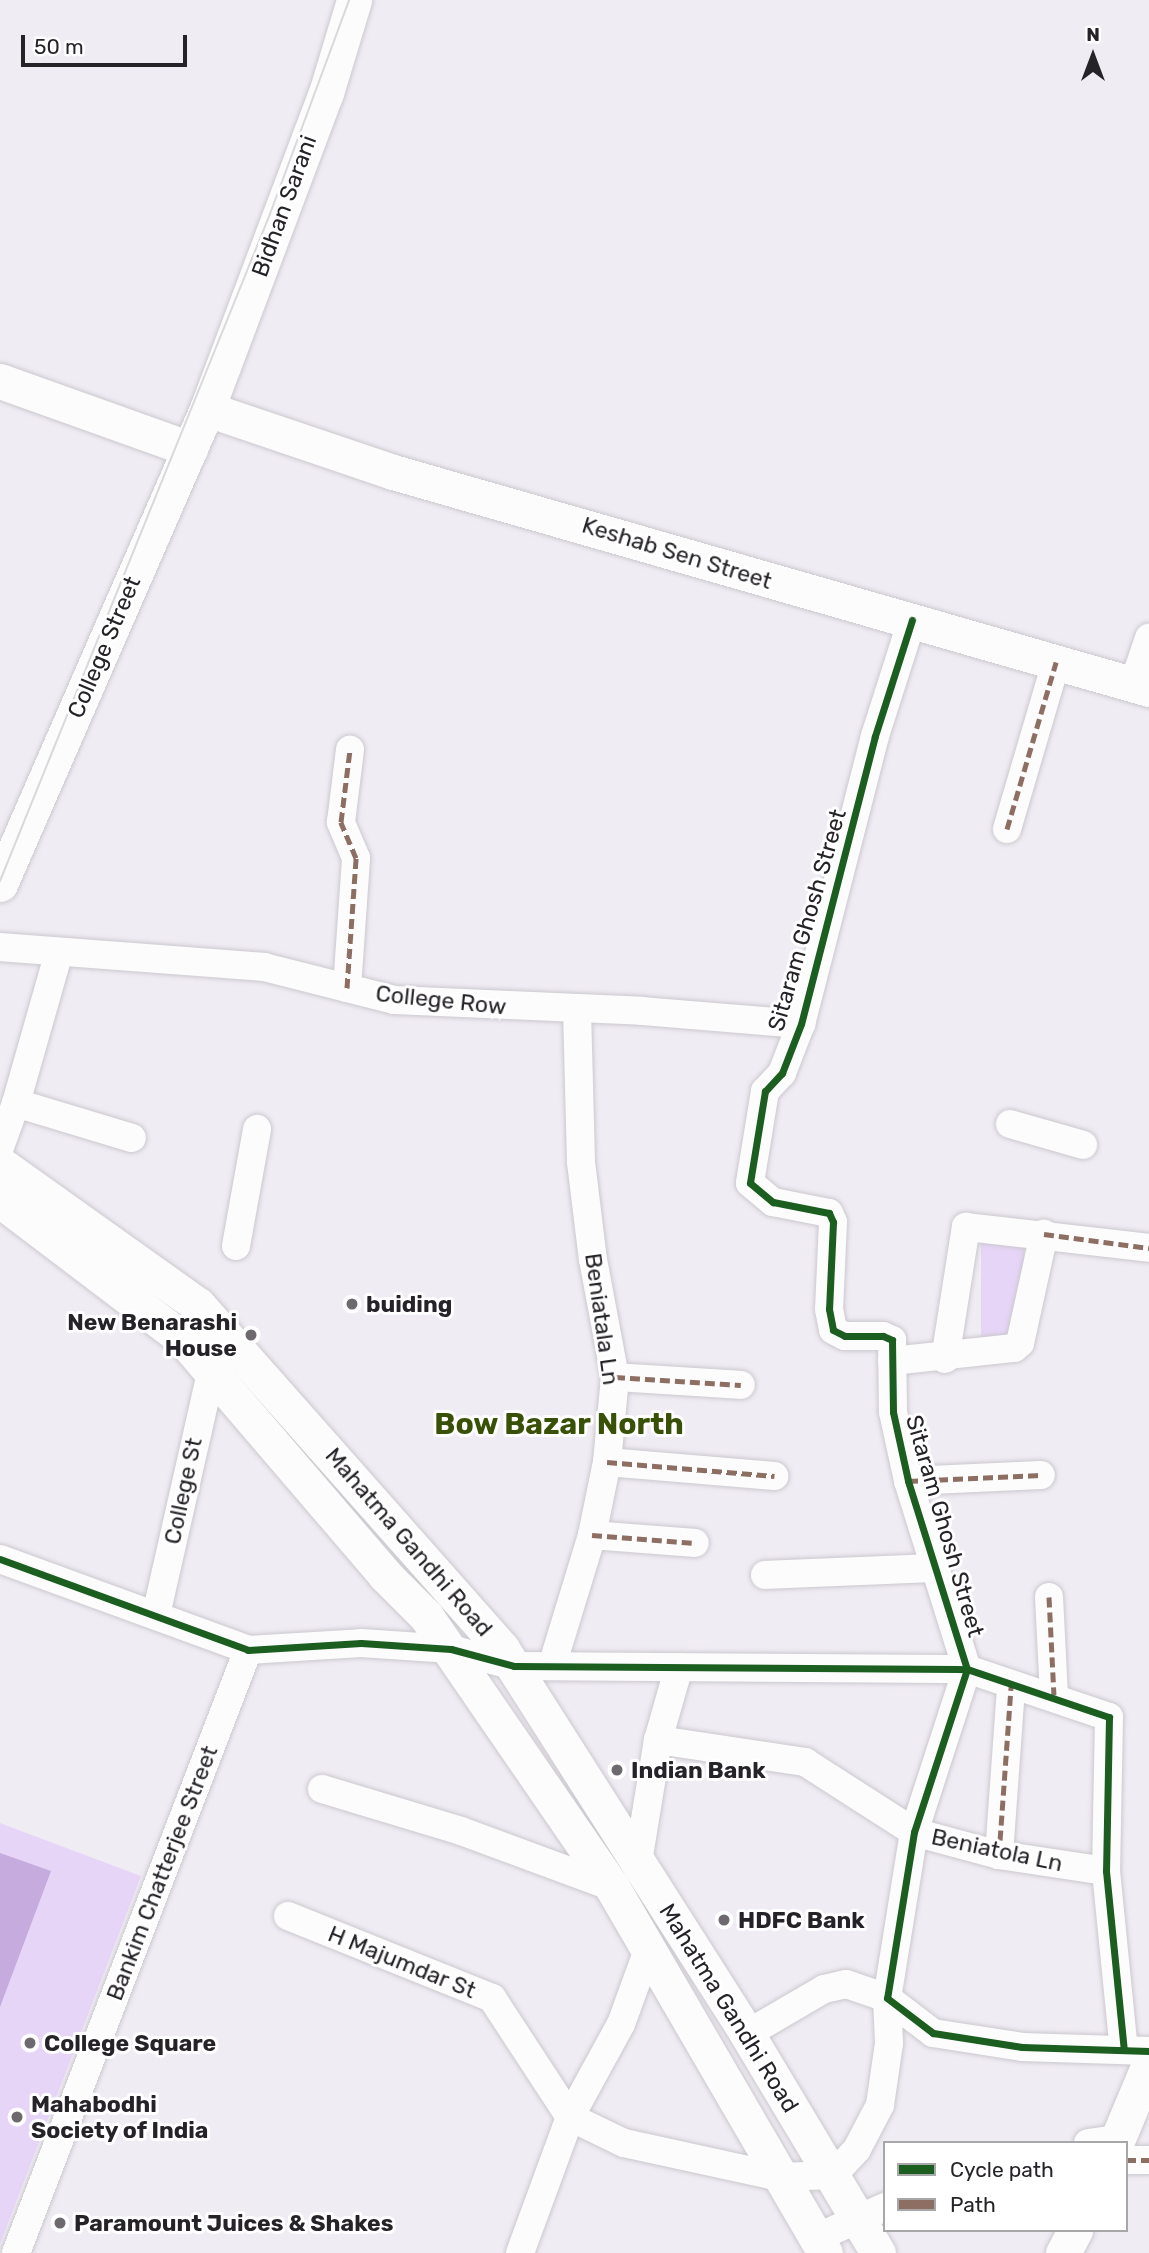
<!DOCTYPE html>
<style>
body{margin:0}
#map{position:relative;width:1149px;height:2253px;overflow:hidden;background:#f0ecf4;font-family:Rubik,sans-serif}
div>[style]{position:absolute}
.green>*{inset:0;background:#e7d5f8;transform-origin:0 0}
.water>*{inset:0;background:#c5abde}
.roads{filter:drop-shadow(0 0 2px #cbc8ce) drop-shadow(0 0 2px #cbc8ce)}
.minor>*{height:28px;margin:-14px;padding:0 14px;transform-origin:14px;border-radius:14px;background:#fdfcfd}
.major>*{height:35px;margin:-17.5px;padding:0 17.5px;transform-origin:17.5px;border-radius:17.5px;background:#fdfcfd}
.tram>*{height:2px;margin:-1px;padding:0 1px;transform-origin:1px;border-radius:1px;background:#d9d8da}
.quiet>*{height:5px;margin-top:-2.5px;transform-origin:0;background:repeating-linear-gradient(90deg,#8d6e63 0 10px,transparent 0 15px)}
.cycleway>*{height:7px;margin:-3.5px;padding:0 3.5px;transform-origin:3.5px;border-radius:3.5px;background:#1b5e20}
.dots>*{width:19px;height:19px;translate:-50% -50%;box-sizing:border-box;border:4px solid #fff;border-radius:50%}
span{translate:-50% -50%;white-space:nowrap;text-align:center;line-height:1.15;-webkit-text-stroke:6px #fff;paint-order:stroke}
.street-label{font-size:23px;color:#262328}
.poi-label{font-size:23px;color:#262328;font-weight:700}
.left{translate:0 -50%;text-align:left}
.right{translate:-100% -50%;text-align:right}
.district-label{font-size:30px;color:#385106;font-weight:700}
.legend{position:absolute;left:883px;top:2141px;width:245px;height:91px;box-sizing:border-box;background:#fff;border:2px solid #a8a7a9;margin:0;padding:9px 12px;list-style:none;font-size:21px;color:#262328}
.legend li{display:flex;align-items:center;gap:14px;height:35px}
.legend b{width:35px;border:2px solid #a8a7a9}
.north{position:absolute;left:1058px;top:21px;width:70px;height:70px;-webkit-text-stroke:5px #fff;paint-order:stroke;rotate:0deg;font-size:19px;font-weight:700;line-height:28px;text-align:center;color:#262328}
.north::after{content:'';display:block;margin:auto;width:24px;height:32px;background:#262328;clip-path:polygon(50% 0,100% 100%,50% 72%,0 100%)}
.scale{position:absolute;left:21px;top:35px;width:166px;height:32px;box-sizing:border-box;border:4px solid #262328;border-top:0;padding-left:9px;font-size:21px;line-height:24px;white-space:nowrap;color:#262328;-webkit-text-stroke:5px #fff;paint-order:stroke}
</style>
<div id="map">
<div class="green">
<div style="left:981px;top:1241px;width:43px;height:100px"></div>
<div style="clip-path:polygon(0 1823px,141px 1876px,0 2244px)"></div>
</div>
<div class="water">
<div style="clip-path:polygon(0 1853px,51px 1871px,0 2007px)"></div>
</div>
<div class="roads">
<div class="minor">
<div style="left:912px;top:620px;width:122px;rotate:107.7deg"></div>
<div style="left:875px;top:736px;width:297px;rotate:104.4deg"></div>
<div style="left:801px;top:1024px;width:53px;rotate:111.2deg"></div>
<div style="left:782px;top:1073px;width:25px;rotate:133deg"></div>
<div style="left:765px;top:1091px;width:93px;rotate:99.3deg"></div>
<div style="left:750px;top:1183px;width:30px;rotate:40deg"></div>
<div style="left:773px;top:1202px;width:57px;rotate:11.1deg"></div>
<div style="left:829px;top:1213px;width:10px;rotate:66deg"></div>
<div style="left:833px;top:1222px;width:87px;rotate:92.6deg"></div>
<div style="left:829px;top:1309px;width:21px;rotate:79deg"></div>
<div style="left:833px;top:1330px;width:13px;rotate:27deg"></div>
<div style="left:845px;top:1336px;width:38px"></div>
<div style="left:883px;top:1336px;width:10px;rotate:24deg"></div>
<div style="left:892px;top:1340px;width:72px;rotate:89.2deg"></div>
<div style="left:893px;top:1412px;width:71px;rotate:77.7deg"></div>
<div style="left:908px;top:1481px;width:197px;rotate:72.6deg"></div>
<div style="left:967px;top:1669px;width:171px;rotate:108deg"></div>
<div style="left:914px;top:1832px;width:168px;rotate:99.2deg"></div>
<div style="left:887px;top:1998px;width:58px;rotate:37.3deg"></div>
<div style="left:933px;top:2033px;width:90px;rotate:8.9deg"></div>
<div style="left:1022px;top:2047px;width:127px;rotate:1.8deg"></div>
<div style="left:1133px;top:685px;width:50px;rotate:-71.2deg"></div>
<div style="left:1007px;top:829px;width:174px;rotate:-73.6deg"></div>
<div style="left:0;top:947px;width:265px;rotate:4.3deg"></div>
<div style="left:264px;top:967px;width:134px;rotate:14.2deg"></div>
<div style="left:394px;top:1000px;width:248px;rotate:2.5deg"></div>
<div style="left:642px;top:1011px;width:160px;rotate:4.7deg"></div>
<div style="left:59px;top:952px;width:157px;rotate:105.9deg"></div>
<div style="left:16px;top:1103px;width:121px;rotate:16.8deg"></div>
<div style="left:347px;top:988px;width:130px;rotate:-86deg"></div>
<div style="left:356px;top:858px;width:39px;rotate:-113deg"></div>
<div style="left:341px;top:822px;width:73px;rotate:-82.9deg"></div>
<div style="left:1010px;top:1124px;width:76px;rotate:16deg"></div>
<div style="left:0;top:1147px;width:47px;rotate:-70deg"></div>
<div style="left:236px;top:1246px;width:119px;rotate:-79.8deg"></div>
<div style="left:945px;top:1359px;width:134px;rotate:-81deg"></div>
<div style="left:966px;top:1227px;width:184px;rotate:6.5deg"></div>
<div style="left:892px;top:1361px;width:123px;rotate:-6.1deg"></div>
<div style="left:1014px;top:1348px;width:8px;rotate:-40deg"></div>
<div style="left:1020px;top:1343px;width:112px;rotate:-77.6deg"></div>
<div style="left:615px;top:1377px;width:126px;rotate:3.6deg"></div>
<div style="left:607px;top:1462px;width:168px;rotate:4.8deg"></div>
<div style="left:908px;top:1481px;width:133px;rotate:-2.6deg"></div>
<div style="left:592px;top:1535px;width:103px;rotate:4.4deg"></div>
<div style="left:0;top:1559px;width:264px;rotate:20.1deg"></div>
<div style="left:248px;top:1650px;width:113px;rotate:-3.5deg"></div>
<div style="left:361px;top:1643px;width:90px;rotate:3.8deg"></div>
<div style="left:451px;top:1649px;width:65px;rotate:15.1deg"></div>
<div style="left:514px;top:1666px;width:453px;rotate:0.4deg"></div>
<div style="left:967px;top:1669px;width:150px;rotate:18.7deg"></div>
<div style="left:1109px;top:1717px;width:154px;rotate:91.1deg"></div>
<div style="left:1106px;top:1871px;width:180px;rotate:84.3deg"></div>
<div style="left:765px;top:1575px;width:167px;rotate:-2.4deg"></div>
<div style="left:1049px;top:1597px;width:98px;rotate:87.1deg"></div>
<div style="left:156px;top:1615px;width:267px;rotate:-77.2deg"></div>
<div style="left:552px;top:1666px;width:137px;rotate:-73deg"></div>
<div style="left:592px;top:1535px;width:75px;rotate:-78.4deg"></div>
<div style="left:607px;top:1462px;width:85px;rotate:-84.6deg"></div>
<div style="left:615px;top:1377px;width:119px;rotate:-100.6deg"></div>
<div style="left:593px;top:1260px;width:99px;rotate:-97deg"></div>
<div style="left:581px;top:1162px;width:154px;rotate:-91.5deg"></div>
<div style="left:658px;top:1740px;width:149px;rotate:8.5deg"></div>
<div style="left:805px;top:1762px;width:130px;rotate:32.7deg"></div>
<div style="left:914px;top:1832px;width:88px;rotate:15.1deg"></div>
<div style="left:999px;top:1855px;width:108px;rotate:8.5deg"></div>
<div style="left:322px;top:1789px;width:145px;rotate:16.8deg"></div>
<div style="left:461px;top:1831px;width:161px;rotate:20.3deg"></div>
<div style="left:999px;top:1855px;width:169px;rotate:-85.9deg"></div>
<div style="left:638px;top:1862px;width:124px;rotate:-80.7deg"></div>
<div style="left:658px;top:1740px;width:76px;rotate:-74deg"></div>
<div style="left:288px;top:1916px;width:220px;rotate:21.9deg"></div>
<div style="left:492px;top:1998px;width:142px;rotate:56.8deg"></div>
<div style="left:570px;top:2117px;width:60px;rotate:25.7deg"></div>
<div style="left:624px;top:2143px;width:160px;rotate:12.3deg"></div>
<div style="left:780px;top:2177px;width:53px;rotate:-2.2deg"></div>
<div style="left:833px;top:2175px;width:35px;rotate:-47deg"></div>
<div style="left:857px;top:2149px;width:50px;rotate:-62.4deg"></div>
<div style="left:880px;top:2105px;width:63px;rotate:-81.7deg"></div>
<div style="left:889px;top:2043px;width:45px;rotate:-92.5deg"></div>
<div style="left:887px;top:1998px;width:43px;rotate:-161.1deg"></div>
<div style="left:846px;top:1984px;width:23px;rotate:167deg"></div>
<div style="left:824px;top:1989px;width:89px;rotate:149.7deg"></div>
<div style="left:1088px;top:2143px;width:30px;rotate:-8deg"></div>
<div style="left:1126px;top:2160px;width:23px"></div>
<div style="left:816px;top:2238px;width:76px;rotate:-24.2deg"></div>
<div style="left:16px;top:2253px;width:646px;rotate:-68.96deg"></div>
<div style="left:520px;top:2253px;width:145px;rotate:-69.8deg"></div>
<div style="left:570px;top:2117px;width:106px;rotate:-61.3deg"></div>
<div style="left:621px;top:2024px;width:82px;rotate:-70deg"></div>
</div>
<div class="major">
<div style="left:0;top:381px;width:202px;rotate:19.7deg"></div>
<div style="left:207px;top:409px;width:196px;rotate:18.7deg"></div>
<div style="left:393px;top:472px;width:787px;rotate:16.02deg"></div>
<div style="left:0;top:884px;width:518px;rotate:-66.45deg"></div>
<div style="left:207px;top:409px;width:338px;rotate:-69.4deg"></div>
<div style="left:326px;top:93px;width:97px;rotate:-73.2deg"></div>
<div style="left:0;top:1164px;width:243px;rotate:35.5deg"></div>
<div style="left:198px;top:1305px;width:459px;rotate:48.5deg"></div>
<div style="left:502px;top:1649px;width:456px;rotate:57.5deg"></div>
<div style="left:747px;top:2034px;width:255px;rotate:59.1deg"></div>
<div style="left:0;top:1200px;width:230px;rotate:37.2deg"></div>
<div style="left:183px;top:1339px;width:311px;rotate:49.4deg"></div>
<div style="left:385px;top:1575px;width:58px;rotate:45deg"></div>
<div style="left:426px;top:1616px;width:329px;rotate:55.5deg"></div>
<div style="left:612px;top:1887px;width:423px;rotate:59.8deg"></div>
<div style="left:1116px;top:2143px;width:86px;rotate:-67.3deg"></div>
<div style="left:1063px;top:2253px;width:26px;rotate:-62deg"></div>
</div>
</div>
<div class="tram">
<div style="left:0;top:881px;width:720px;rotate:-67.96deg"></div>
<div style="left:270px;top:214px;width:228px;rotate:-69.7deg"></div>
</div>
<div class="quiet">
<div style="left:1007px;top:829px;width:174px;rotate:-73.6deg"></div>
<div style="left:347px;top:988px;width:130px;rotate:-86deg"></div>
<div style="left:356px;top:858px;width:39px;rotate:-113deg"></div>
<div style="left:341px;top:822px;width:73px;rotate:-82.9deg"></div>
<div style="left:1044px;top:1234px;width:106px;rotate:7.6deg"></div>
<div style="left:615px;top:1377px;width:126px;rotate:3.6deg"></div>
<div style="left:607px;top:1462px;width:168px;rotate:4.8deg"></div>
<div style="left:908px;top:1481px;width:133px;rotate:-2.6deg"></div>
<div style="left:592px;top:1535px;width:103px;rotate:4.4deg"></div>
<div style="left:1049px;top:1597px;width:98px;rotate:87.1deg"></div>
<div style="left:999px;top:1855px;width:169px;rotate:-85.9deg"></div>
<div style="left:1126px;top:2160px;width:23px"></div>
</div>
<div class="cycleway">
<div style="left:912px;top:620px;width:122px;rotate:107.7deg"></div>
<div style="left:875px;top:736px;width:297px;rotate:104.4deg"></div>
<div style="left:801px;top:1024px;width:53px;rotate:111.2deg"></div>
<div style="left:782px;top:1073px;width:25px;rotate:133deg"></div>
<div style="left:765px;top:1091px;width:93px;rotate:99.3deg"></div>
<div style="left:750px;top:1183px;width:30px;rotate:40deg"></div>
<div style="left:773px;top:1202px;width:57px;rotate:11.1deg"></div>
<div style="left:829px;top:1213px;width:10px;rotate:66deg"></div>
<div style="left:833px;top:1222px;width:87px;rotate:92.6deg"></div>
<div style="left:829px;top:1309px;width:21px;rotate:79deg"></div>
<div style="left:833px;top:1330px;width:13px;rotate:27deg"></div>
<div style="left:845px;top:1336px;width:38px"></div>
<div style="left:883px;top:1336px;width:10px;rotate:24deg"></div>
<div style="left:892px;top:1340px;width:72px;rotate:89.2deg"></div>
<div style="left:893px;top:1412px;width:71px;rotate:77.7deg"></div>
<div style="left:908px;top:1481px;width:197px;rotate:72.6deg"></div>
<div style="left:967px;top:1669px;width:171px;rotate:108deg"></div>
<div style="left:914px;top:1832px;width:168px;rotate:99.2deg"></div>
<div style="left:887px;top:1998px;width:58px;rotate:37.3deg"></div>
<div style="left:933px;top:2033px;width:90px;rotate:8.9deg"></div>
<div style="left:1022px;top:2047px;width:127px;rotate:1.8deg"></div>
<div style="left:0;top:1559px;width:264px;rotate:20.1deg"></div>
<div style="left:248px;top:1650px;width:113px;rotate:-3.5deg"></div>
<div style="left:361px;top:1643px;width:90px;rotate:3.8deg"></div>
<div style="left:451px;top:1649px;width:65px;rotate:15.1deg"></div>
<div style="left:514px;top:1666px;width:453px;rotate:0.4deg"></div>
<div style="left:967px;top:1669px;width:150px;rotate:18.7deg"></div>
<div style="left:1109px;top:1717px;width:154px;rotate:91.1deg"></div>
<div style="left:1106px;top:1871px;width:180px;rotate:84.3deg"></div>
</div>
<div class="dots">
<div style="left:352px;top:1304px;background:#6d696f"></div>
<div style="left:251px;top:1335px;background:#6d696f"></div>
<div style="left:617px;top:1770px;background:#6d696f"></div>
<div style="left:724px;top:1920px;background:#6d696f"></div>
<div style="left:30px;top:2043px;background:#6d696f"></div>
<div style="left:17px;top:2117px;background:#6d696f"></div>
<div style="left:60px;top:2223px;background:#6d696f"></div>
</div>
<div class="street-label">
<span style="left:284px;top:206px;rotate:-70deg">Bidhan Sarani</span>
<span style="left:677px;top:553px;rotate:17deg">Keshab Sen Street</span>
<span style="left:104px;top:647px;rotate:-67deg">College Street</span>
<span style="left:807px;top:920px;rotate:-74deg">Sitaram Ghosh Street</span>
<span style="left:441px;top:1000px;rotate:6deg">College Row</span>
<span style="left:602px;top:1319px;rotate:82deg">Beniatala Ln</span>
<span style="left:183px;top:1491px;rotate:-78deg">College St</span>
<span style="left:945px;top:1526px;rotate:74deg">Sitaram Ghosh Street</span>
<span style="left:409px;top:1542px;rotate:49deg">Mahatma Gandhi Road</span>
<span style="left:997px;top:1850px;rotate:12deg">Beniatola Ln</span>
<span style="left:162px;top:1873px;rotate:-69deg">Bankim Chatterjee Street</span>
<span style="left:402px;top:1962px;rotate:22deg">H Majumdar St</span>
<span style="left:729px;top:2008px;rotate:58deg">Mahatma Gandhi Road</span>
</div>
<div class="poi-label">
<span class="left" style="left:366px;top:1304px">buiding</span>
<span class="right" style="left:237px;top:1335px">New Benarashi<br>House</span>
<span class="left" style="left:631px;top:1770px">Indian Bank</span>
<span class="left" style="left:738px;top:1920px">HDFC Bank</span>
<span class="left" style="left:44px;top:2043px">College Square</span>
<span class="left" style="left:31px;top:2117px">Mahabodhi<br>Society of India</span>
<span class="left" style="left:74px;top:2223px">Paramount Juices &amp; Shakes</span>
</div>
<div class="district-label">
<span style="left:559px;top:1424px">Bow Bazar North</span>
</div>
<ul class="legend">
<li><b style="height:9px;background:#1b5e20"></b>Cycle path</li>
<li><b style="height:9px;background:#8d6e63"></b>Path</li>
</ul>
<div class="north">N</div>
<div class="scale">50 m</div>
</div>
